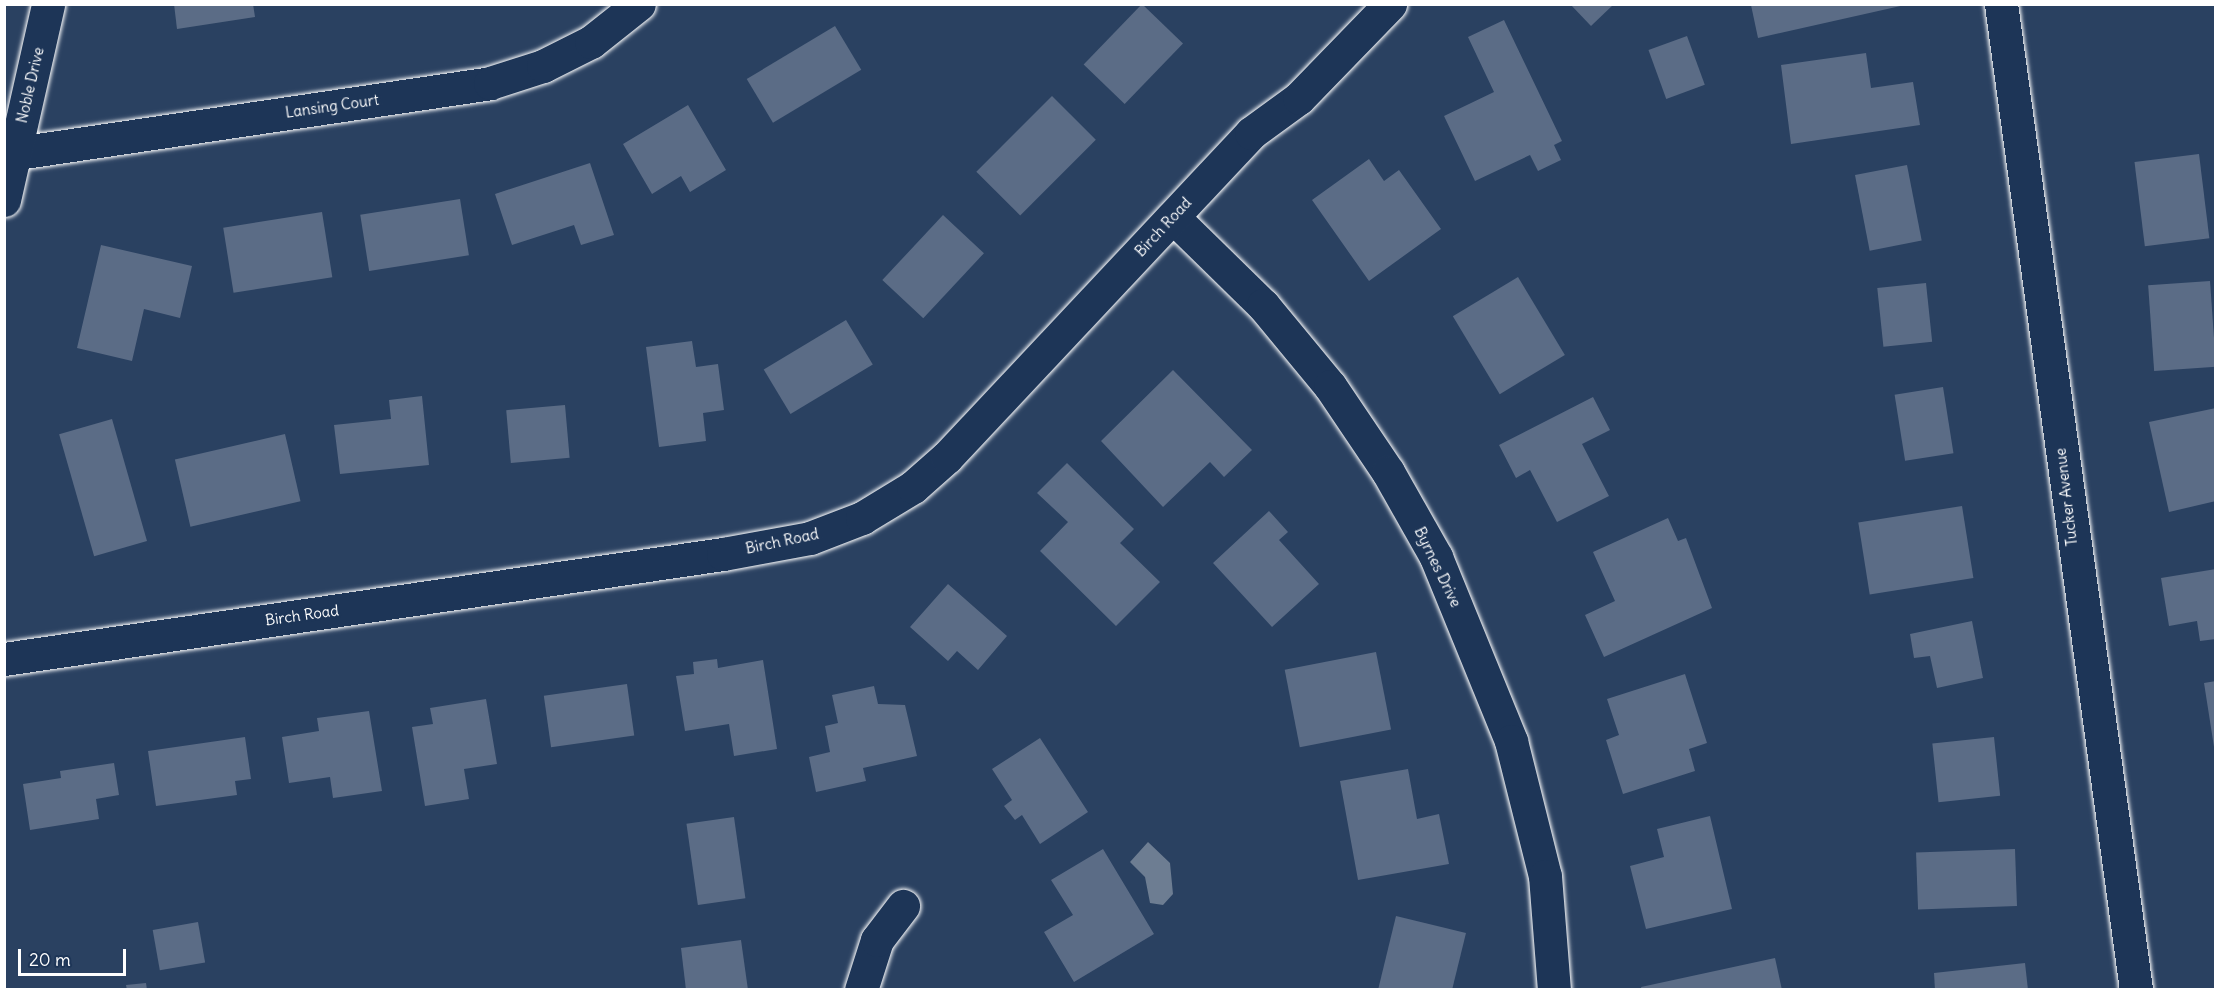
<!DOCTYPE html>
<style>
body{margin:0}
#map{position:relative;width:2220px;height:994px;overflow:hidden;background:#2a4161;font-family:Delius,sans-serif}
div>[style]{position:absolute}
.water>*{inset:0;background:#6d7d92}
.building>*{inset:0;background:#5b6c86;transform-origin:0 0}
.roads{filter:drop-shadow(0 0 2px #fff) drop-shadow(0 0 2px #fff)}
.street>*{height:33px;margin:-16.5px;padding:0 16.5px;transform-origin:16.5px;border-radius:16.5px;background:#1d3557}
.secondary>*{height:33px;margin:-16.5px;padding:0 16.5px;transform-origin:16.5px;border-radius:16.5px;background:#1d3557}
span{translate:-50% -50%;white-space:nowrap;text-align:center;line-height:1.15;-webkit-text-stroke:4.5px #1d3557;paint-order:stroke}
.street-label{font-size:15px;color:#fff}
.frame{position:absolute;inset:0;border:6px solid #fff;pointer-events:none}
.scale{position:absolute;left:18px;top:949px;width:108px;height:27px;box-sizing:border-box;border:3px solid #fff;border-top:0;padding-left:8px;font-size:18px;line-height:21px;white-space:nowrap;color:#fff;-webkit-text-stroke:4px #1d3557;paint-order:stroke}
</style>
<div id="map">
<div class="water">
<div style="clip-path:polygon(1148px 842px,1170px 863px,1173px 894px,1163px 905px,1150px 903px,1145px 877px,1130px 862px)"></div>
</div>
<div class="building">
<div style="clip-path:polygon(174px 4px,253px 4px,255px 17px,177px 29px)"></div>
<div style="left:1142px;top:4px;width:57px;height:84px;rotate:44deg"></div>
<div style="clip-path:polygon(1570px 4px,1614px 4px,1591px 26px)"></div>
<div style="clip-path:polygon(1751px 5px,1905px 5px,1758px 38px)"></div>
<div style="clip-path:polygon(1504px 20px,1562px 141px,1554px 145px,1561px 160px,1538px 171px,1530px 155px,1475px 181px,1444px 116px,1494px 92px,1468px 37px)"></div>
<div style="left:835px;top:26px;width:51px;height:103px;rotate:59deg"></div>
<div style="left:1687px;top:36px;width:52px;height:41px;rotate:70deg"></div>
<div style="clip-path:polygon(1866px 53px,1871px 88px,1913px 82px,1920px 125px,1791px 144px,1781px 65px)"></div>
<div style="left:1052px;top:96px;width:62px;height:107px;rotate:45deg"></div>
<div style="clip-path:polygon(688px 105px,726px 170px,690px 192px,681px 176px,652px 194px,623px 144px)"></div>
<div style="left:2199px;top:154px;width:85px;height:65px;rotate:83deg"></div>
<div style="clip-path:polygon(1369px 159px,1384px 181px,1399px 170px,1441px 229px,1369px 281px,1312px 200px)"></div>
<div style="clip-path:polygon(590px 163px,614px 235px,581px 245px,574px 225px,512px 245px,495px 194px)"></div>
<div style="left:1907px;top:165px;width:77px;height:53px;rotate:79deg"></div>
<div style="left:460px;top:199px;width:57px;height:101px;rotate:81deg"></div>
<div style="left:322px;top:212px;width:66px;height:100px;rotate:81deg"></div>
<div style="left:943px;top:215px;width:56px;height:89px;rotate:43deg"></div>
<div style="clip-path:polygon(101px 245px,192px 266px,180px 318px,144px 309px,132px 361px,77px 348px)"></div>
<div style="left:1518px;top:277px;width:91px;height:76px;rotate:59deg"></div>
<div style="left:2210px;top:281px;width:86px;height:62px;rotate:86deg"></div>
<div style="left:1926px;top:283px;width:59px;height:49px;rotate:84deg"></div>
<div style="left:846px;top:320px;width:52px;height:96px;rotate:59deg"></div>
<div style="clip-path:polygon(692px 341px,696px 367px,718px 364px,724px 410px,703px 413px,706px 441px,659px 447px,646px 347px)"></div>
<div style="clip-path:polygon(1173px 370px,1252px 450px,1224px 477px,1210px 462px,1163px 507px,1101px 441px)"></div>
<div style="left:1943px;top:387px;width:67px;height:49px;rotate:81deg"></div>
<div style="clip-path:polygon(422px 396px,429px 465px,340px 474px,334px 425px,391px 419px,389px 400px)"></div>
<div style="clip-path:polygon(1593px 397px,1610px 430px,1582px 444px,1609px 496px,1557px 522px,1530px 470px,1516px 478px,1499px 445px)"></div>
<div style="left:565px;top:405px;width:53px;height:59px;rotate:85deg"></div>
<div style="clip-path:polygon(2216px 408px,2216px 501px,2169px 512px,2149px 422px)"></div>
<div style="left:112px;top:419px;width:127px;height:55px;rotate:74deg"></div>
<div style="left:285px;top:434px;width:69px;height:113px;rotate:77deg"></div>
<div style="clip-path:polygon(1067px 463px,1134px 529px,1120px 543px,1160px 582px,1116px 626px,1040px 551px,1068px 522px,1037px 493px)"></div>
<div style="left:1962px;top:506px;width:73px;height:105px;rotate:81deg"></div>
<div style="clip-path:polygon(1269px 511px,1288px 532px,1279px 540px,1319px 584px,1272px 627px,1213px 563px)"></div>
<div style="clip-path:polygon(1668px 518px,1678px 541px,1686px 538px,1712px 608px,1604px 657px,1585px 615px,1615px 601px,1593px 552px)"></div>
<div style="clip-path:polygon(2216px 569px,2216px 639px,2200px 641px,2197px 621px,2169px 626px,2161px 578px)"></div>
<div style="clip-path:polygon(948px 584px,1007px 636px,978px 670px,957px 651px,948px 661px,910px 627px)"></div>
<div style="clip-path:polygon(1972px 621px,1983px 678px,1937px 688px,1930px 656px,1914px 658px,1910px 634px)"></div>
<div style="left:1376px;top:652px;width:79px;height:93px;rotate:79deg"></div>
<div style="clip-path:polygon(717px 659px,718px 668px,763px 660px,777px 749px,734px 756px,729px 724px,685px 731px,676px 676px,694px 674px,693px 662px)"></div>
<div style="clip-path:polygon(1685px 674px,1707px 743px,1689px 749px,1695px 771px,1623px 794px,1606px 740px,1619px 735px,1607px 699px)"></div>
<div style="clip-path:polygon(2216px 681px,2216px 747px,2214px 747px,2204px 683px)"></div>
<div style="left:627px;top:684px;width:52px;height:84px;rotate:82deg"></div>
<div style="clip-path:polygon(874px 686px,878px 704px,905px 705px,917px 756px,863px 768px,866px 781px,816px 792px,809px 757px,830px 752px,825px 726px,838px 723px,832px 695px)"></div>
<div style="clip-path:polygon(486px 699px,497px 764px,464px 769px,469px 799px,425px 806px,412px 727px,433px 724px,430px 708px)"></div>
<div style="clip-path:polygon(369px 711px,382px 791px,333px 798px,330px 777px,289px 783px,282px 737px,319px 731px,317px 718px)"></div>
<div style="clip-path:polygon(245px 737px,251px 779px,235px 781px,237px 795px,156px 806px,148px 751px)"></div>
<div style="left:1994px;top:737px;width:59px;height:62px;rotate:84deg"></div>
<div style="clip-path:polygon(1040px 738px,1088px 812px,1040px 844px,1022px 815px,1015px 820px,1004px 806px,1012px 800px,992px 769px)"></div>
<div style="clip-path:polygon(114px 763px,119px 795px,96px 799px,99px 819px,30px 830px,23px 784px,61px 778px,60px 771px)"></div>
<div style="clip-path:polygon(1408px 769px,1417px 819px,1439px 814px,1449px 864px,1358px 880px,1340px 781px)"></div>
<div style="clip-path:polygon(1710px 816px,1732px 909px,1646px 929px,1630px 866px,1664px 857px,1657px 829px)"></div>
<div style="left:734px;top:817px;width:82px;height:48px;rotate:82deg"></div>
<div style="clip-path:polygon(1103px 849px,1154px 934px,1074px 982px,1044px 932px,1073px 915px,1051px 880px)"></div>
<div style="left:2015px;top:849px;width:57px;height:99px;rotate:88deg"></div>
<div style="clip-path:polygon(1396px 916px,1466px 933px,1452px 990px,1378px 990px)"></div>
<div style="left:198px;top:922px;width:41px;height:46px;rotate:80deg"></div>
<div style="clip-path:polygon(741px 940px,748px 990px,686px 990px,681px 948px)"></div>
<div style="clip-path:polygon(1775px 958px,1782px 990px,1642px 990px,1641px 987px)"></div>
<div style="clip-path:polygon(2025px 963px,2028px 990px,1935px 990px,1934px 973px)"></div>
<div style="clip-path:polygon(146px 983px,147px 990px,127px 990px,126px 985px)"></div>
</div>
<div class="roads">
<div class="street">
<div style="left:2001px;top:4px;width:995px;rotate:82.2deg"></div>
<div style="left:4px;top:155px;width:491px;rotate:-8.4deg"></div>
<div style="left:490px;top:83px;width:56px;rotate:-17.8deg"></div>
<div style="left:543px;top:66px;width:54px;rotate:-26.6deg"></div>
<div style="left:591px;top:42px;width:61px;rotate:-38.4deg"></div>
<div style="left:4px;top:200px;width:201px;rotate:-77.3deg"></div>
<div style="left:1173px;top:217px;width:126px;rotate:44.4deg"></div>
<div style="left:1263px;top:305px;width:105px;rotate:50.4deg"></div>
<div style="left:1330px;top:386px;width:104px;rotate:56deg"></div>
<div style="left:1388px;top:472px;width:98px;rotate:60.5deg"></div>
<div style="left:1436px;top:557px;width:199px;rotate:67.8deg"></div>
<div style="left:1511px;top:741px;width:139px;rotate:75.9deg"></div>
<div style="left:1545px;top:876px;width:114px;rotate:85.5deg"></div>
<div style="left:861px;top:990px;width:52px;rotate:-72.3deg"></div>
<div style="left:877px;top:940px;width:43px;rotate:-52.6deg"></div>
</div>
<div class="secondary">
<div style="left:4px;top:659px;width:727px;rotate:-8.31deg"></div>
<div style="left:723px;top:554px;width:88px;rotate:-10.4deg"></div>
<div style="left:810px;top:538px;width:56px;rotate:-21deg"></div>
<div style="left:862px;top:518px;width:60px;rotate:-31.3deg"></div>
<div style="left:913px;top:487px;width:45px;rotate:-41.4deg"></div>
<div style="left:947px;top:457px;width:444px;rotate:-46.8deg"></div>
<div style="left:1251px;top:133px;width:59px;rotate:-36.1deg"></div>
<div style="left:1299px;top:98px;width:131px;rotate:-45.9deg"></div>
</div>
</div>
<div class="street-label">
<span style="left:30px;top:85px;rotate:-77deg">Noble Drive</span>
<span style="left:332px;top:106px;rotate:-8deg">Lansing Court</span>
<span style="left:1163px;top:227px;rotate:-47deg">Birch Road</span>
<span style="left:2066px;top:497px;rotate:-97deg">Tucker Avenue</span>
<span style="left:782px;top:541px;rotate:-12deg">Birch Road</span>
<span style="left:1438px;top:567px;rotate:64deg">Byrnes Drive</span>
<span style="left:302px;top:615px;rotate:-8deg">Birch Road</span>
</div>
<div class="frame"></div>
<div class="scale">20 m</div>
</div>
